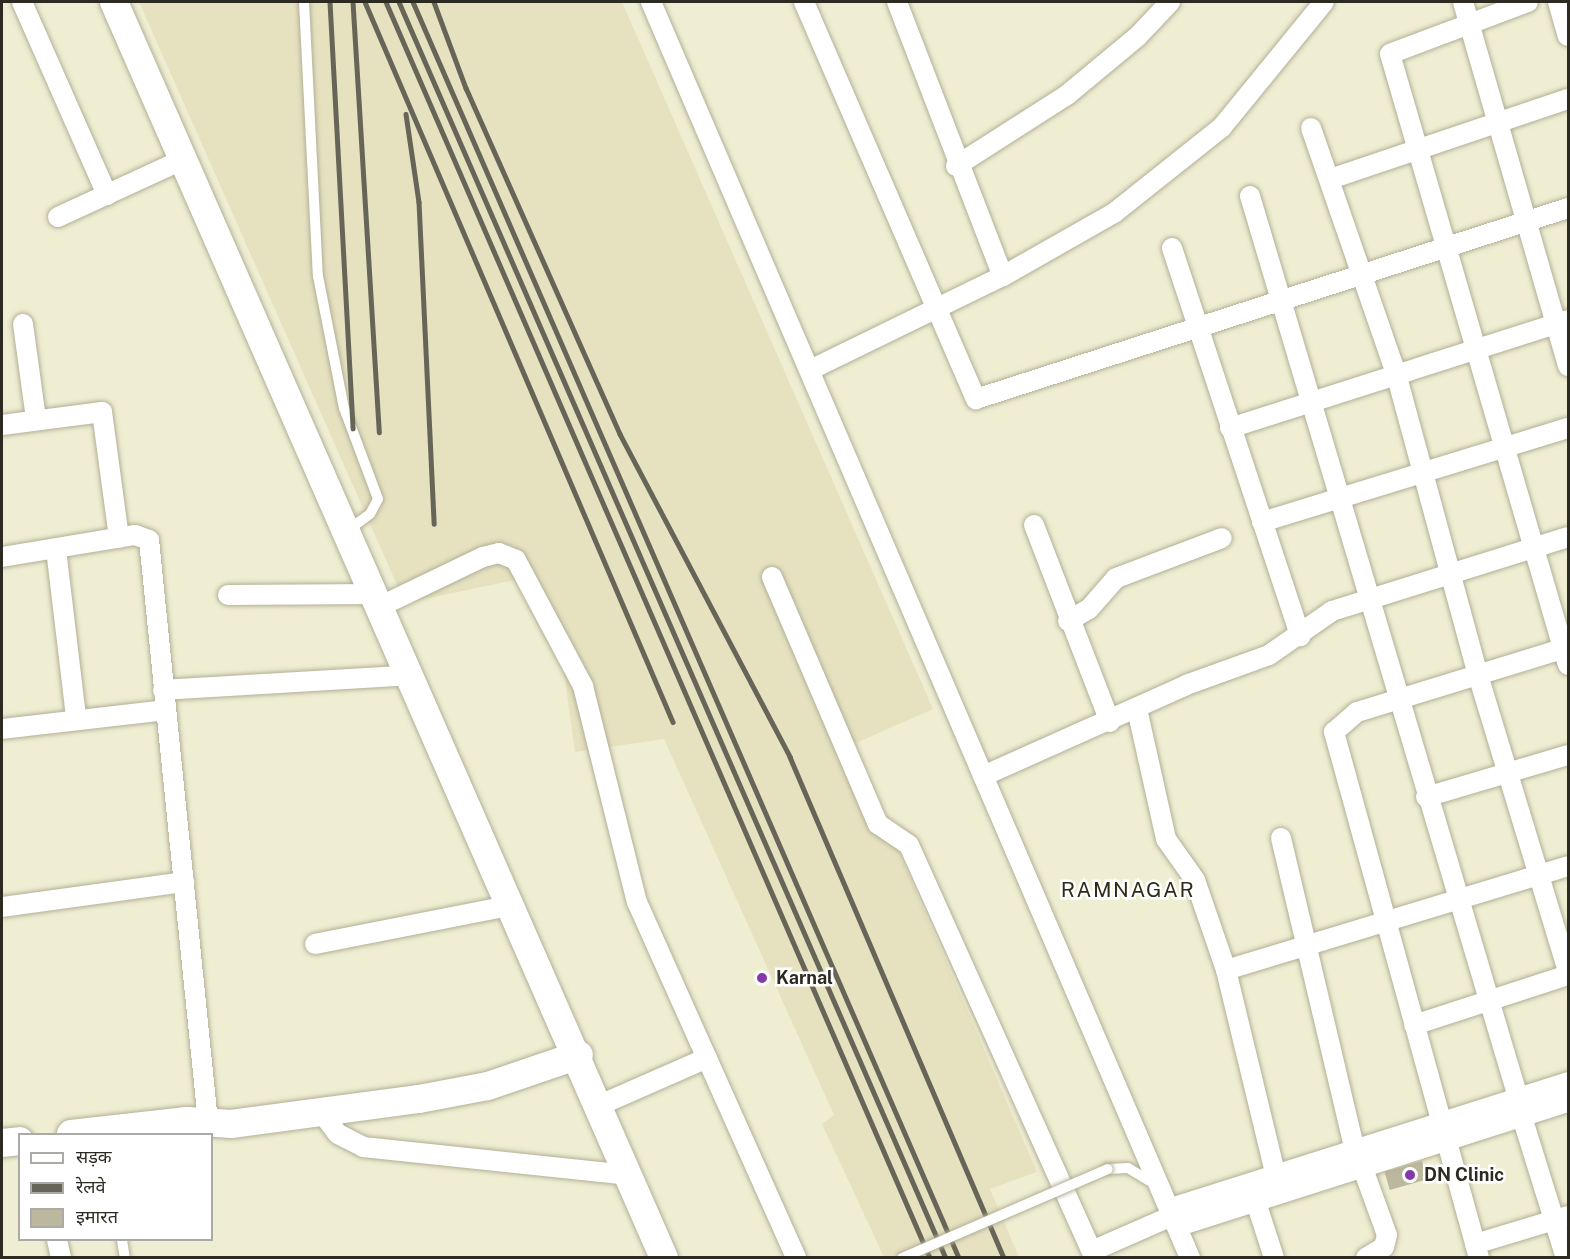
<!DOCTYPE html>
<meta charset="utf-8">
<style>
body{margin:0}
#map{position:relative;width:1570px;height:1259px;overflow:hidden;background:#efedd2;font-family:"Public Sans","Noto Sans Devanagari",sans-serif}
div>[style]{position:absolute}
.built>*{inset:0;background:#e6e2c0}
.building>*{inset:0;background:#bbb89e;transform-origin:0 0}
.roads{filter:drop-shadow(0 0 2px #b2af96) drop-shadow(0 0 2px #b2af96)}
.lane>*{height:10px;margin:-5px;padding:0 5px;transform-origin:5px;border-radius:5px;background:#fff}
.street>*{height:20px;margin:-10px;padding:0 10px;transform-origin:10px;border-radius:10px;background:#fff}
.secondary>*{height:28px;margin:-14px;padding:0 14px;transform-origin:14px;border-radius:14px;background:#fff}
.rail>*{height:4.5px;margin:-2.25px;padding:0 2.25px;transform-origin:2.25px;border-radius:2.25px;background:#676557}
.bridges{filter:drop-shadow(0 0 2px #b2af96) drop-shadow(0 0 2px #b2af96)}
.lane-bridge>*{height:10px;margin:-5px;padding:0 5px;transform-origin:5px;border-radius:5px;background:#fff}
.dots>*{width:16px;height:16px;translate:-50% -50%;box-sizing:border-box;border:3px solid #fff;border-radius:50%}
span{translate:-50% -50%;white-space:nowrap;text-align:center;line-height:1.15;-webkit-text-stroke:5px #fff;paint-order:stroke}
.poi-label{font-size:18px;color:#2c2a21;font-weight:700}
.left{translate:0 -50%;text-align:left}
.quarter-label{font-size:21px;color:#2e2b16;letter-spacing:1.5px}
.frame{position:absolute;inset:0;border:3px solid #2c2a21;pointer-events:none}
.legend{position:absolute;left:18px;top:1133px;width:195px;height:108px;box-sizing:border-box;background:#fff;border:2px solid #abaaa6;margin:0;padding:8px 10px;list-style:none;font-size:18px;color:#2c2a21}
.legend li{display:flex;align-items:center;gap:12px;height:30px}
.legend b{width:30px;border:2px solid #abaaa6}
</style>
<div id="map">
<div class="built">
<div style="clip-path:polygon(139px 2px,622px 2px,933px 709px,838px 751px,870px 830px,898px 850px,1037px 1172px,990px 1189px,1019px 1257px,884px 1257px,822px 1124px,834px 1115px,664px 739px,575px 752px,563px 665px,519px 579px,405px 603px)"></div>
</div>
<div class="building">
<div style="left:1422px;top:1161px;width:19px;height:39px;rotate:74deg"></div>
</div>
<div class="roads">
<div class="lane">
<div style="left:304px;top:2px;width:274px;rotate:87.1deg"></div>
<div style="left:318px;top:276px;width:135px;rotate:78.9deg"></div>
<div style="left:344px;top:408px;width:97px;rotate:69.5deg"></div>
<div style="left:378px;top:499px;width:17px;rotate:118deg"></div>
<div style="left:370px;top:514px;width:27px;rotate:144deg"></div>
<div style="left:1108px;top:1169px;width:20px;rotate:-3deg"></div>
<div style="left:1128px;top:1168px;width:31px;rotate:31deg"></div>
<div style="left:122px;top:1240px;width:18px;rotate:81deg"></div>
</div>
<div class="street">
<div style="left:22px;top:2px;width:211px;rotate:66.2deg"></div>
<div style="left:651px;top:2px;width:1367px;rotate:66.77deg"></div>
<div style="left:804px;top:2px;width:433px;rotate:66.6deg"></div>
<div style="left:976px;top:399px;width:622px;rotate:-17.88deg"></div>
<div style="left:897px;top:2px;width:294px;rotate:68.9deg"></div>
<div style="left:1463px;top:2px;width:379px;rotate:73.9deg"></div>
<div style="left:1528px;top:2px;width:147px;rotate:159.4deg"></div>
<div style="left:1390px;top:54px;width:636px;rotate:73.76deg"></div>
<div style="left:1558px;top:2px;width:35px;rotate:74deg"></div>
<div style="left:1311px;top:128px;width:263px;rotate:70.9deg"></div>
<div style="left:1397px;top:377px;width:309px;rotate:74.8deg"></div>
<div style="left:1478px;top:675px;width:309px;rotate:73.1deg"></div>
<div style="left:956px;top:166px;width:132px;rotate:-32.6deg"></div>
<div style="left:1067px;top:95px;width:92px;rotate:-39.7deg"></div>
<div style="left:1138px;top:36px;width:47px;rotate:-46.7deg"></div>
<div style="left:1330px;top:179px;width:251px;rotate:-18.6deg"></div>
<div style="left:1250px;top:196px;width:940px;rotate:73.44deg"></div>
<div style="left:58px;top:217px;width:139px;rotate:-24.7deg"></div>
<div style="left:1172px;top:248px;width:409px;rotate:71.7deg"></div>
<div style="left:23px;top:324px;width:96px;rotate:82.2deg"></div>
<div style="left:810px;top:370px;width:215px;rotate:-26deg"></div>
<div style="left:1003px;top:276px;width:128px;rotate:-29.6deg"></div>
<div style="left:1114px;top:213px;width:138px;rotate:-38.5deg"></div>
<div style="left:1222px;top:127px;width:161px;rotate:-50.8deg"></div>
<div style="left:2px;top:425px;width:101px;rotate:-7.4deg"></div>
<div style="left:102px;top:412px;width:127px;rotate:82.3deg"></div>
<div style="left:1230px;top:428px;width:355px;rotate:-17.7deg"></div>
<div style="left:1262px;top:522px;width:320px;rotate:-17.1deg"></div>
<div style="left:1034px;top:525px;width:211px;rotate:68.9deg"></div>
<div style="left:56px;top:549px;width:169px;rotate:83.2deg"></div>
<div style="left:2px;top:557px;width:135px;rotate:-9.4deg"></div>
<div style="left:135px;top:535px;width:15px;rotate:20deg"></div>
<div style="left:149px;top:540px;width:585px;rotate:84.21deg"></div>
<div style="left:772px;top:577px;width:269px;rotate:66.8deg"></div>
<div style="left:878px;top:824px;width:37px;rotate:34deg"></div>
<div style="left:909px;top:845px;width:453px;rotate:65.8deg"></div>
<div style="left:228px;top:595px;width:148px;rotate:-0.4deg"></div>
<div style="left:381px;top:606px;width:113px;rotate:-25.7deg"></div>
<div style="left:483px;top:557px;width:16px;rotate:-14deg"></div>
<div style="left:499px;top:553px;width:18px;rotate:22deg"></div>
<div style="left:516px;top:560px;width:143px;rotate:62deg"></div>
<div style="left:583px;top:686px;width:223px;rotate:76deg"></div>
<div style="left:637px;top:902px;width:390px;rotate:65.9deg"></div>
<div style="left:1068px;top:621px;width:24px;rotate:-30deg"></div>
<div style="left:1089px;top:609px;width:41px;rotate:-48.9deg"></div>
<div style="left:1116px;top:578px;width:113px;rotate:-20.7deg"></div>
<div style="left:163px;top:690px;width:249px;rotate:-3.4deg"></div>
<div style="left:1137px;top:709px;width:133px;rotate:77.4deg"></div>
<div style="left:1166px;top:839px;width:50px;rotate:54.7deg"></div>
<div style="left:1195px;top:880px;width:95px;rotate:71deg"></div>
<div style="left:1226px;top:970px;width:208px;rotate:76.4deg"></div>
<div style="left:2px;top:729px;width:164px;rotate:-6.6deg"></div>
<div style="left:983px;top:776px;width:222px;rotate:-24.1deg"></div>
<div style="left:1186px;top:685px;width:88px;rotate:-19.9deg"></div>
<div style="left:1269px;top:655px;width:77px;rotate:-34.9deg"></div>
<div style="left:1332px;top:611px;width:247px;rotate:-17.4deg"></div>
<div style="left:1426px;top:797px;width:148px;rotate:-16.5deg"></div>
<div style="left:1281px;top:838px;width:318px;rotate:76.7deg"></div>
<div style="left:2px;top:907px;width:184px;rotate:-7.8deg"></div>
<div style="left:315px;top:944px;width:202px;rotate:-11.1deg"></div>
<div style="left:1226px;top:970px;width:357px;rotate:-16.9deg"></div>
<div style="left:1414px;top:1025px;width:162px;rotate:-18deg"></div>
<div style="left:600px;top:1105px;width:117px;rotate:-23.7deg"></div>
<div style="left:322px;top:1113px;width:26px;rotate:53deg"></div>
<div style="left:338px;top:1134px;width:28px;rotate:27deg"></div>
<div style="left:363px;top:1147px;width:266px;rotate:6deg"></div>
<div style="left:1522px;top:1117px;width:148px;rotate:72.7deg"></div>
<div style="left:1362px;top:1166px;width:73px;rotate:70.1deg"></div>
<div style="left:1387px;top:1235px;width:12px;rotate:104deg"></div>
<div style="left:1384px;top:1247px;width:21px;rotate:149deg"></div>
<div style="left:1255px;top:1199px;width:62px;rotate:72.1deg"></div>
<div style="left:1171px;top:1208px;width:417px;rotate:-17.6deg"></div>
<div style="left:1179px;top:1226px;width:408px;rotate:-17.7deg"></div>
<div style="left:57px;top:1240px;width:18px;rotate:77deg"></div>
<div style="left:1475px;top:1244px;width:97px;rotate:-16.8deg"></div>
<div style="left:1092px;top:1251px;width:90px;rotate:-23.7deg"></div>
<div style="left:1479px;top:1258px;width:546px;rotate:-105.41deg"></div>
<div style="left:1334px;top:732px;width:30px;rotate:-41deg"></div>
<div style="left:1357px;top:712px;width:221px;rotate:-17.1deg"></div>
</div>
<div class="secondary">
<div style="left:114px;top:2px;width:1371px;rotate:66.35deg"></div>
<div style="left:71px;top:1134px;width:117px;rotate:-6.4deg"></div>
<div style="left:187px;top:1121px;width:44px;rotate:3.9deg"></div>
<div style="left:231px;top:1124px;width:190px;rotate:-7.6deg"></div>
<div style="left:419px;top:1099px;width:70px;rotate:-10.7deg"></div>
<div style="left:488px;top:1086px;width:96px;rotate:-18.8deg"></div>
<div style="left:2px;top:1143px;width:18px;rotate:-6deg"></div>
</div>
</div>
<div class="rail">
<div style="left:330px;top:2px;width:427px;rotate:86.9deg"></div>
<div style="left:353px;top:2px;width:431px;rotate:86.5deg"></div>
<div style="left:365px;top:2px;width:783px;rotate:66.84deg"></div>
<div style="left:386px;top:2px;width:1369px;rotate:66.58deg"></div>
<div style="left:399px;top:2px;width:1370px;rotate:66.47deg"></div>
<div style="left:413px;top:2px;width:1370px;rotate:66.5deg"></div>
<div style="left:434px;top:2px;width:92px;rotate:69.6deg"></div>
<div style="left:466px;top:88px;width:379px;rotate:66deg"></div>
<div style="left:620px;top:434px;width:365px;rotate:62.2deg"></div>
<div style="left:790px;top:757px;width:545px;rotate:66.87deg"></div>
<div style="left:406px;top:114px;width:89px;rotate:81.6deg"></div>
<div style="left:419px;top:202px;width:322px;rotate:87.3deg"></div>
</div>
<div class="bridges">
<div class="lane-bridge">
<div style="left:902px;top:1258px;width:224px;rotate:-23.4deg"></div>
</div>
</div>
<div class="dots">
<div style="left:762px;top:978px;background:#8439ab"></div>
<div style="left:1410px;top:1175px;background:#8439ab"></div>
</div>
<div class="poi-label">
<span class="left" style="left:776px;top:978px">Karnal</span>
<span class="left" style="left:1424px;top:1175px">DN Clinic</span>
</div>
<div class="quarter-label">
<span style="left:1128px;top:890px">RAMNAGAR</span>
</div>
<div class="frame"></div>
<ul class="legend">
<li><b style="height:8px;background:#fff"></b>सड़क</li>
<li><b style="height:8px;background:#676557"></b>रेलवे</li>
<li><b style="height:16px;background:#bbb89e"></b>इमारत</li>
</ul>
</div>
